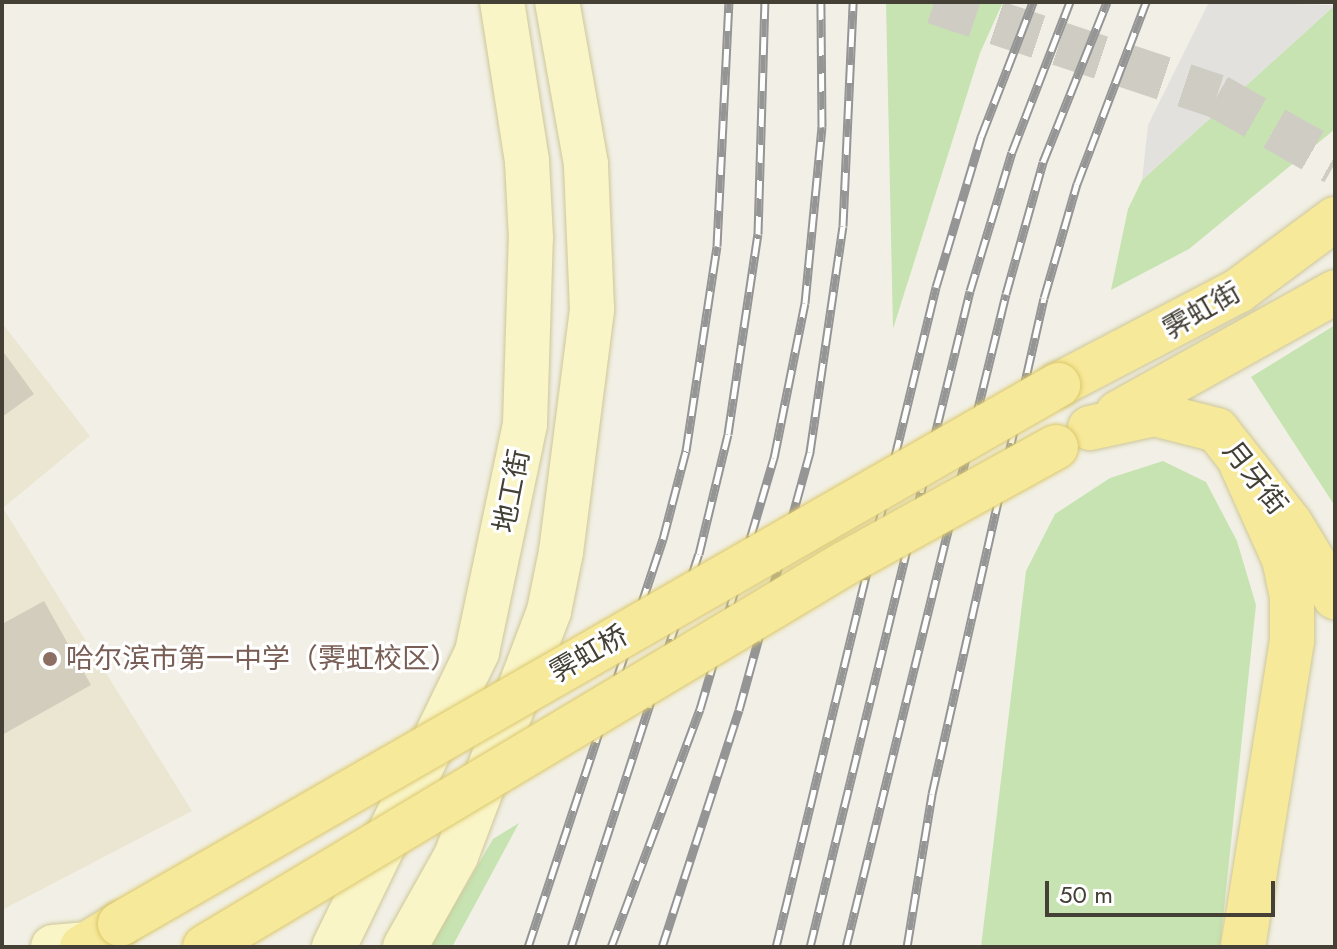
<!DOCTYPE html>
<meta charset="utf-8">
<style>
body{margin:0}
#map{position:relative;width:1337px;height:949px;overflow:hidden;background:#f2f0e6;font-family:Jost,"Noto Sans SC",sans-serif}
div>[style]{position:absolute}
.education>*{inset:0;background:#eae6d1}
.green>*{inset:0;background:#c6e3b1}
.parking>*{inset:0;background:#e3e1de}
.building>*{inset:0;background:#d2cdbc}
.secondary-tunnel>*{height:44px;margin-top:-22px;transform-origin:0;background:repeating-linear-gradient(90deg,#cfcdc3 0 44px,transparent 0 66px)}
.roads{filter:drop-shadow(0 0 2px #cec798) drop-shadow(0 0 2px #cec798)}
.secondary>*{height:44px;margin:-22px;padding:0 22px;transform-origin:22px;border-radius:22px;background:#faf5c7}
.primary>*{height:44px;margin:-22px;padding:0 22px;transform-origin:22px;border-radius:22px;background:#f7e99a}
.rail>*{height:9px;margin-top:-4.5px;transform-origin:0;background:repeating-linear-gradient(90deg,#fff 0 18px,#959595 0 36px);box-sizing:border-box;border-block:2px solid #959595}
.bridges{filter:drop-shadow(0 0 2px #dbc86b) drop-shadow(0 0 2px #dbc86b)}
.primary-bridge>*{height:44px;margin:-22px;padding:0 22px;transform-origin:22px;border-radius:22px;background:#f7e99a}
.dots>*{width:22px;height:22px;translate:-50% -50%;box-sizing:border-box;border:4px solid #fff;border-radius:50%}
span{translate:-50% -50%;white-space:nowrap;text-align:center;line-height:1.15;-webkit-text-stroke:6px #fff;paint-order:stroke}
.street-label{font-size:28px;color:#444036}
.education-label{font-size:28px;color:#785e54}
.left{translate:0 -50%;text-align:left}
.frame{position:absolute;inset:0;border:4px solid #444036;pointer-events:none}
.scale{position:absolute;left:1045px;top:881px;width:230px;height:36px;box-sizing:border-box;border:4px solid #444036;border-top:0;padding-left:10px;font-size:24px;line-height:28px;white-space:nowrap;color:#444036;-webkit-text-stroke:6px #fff;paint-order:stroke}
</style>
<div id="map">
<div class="education">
<div style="clip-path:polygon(2px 323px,90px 436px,3px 508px,192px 811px,2px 910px)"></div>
</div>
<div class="green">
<div style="clip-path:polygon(886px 2px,1003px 2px,980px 53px,893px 329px)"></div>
<div style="clip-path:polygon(1335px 5px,1335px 129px,1189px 249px,1111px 290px,1128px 209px,1142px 180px)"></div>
<div style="clip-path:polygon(1335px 325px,1335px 506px,1251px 377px)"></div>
<div style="clip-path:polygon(1163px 461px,1206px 482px,1237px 541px,1256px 605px,1220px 947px,981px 947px,1026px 571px,1055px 514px,1110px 478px)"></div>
<div style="clip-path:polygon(519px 823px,452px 947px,430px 947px,493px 839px)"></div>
</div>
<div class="parking">
<div style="clip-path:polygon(1209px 2px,1335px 5px,1142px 180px,1148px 125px)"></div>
</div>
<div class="building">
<div style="clip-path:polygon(2px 350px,34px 394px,2px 417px)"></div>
<div style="clip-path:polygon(44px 601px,91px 685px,2px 735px,2px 624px)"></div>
</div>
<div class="secondary-tunnel">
<div style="left:934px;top:2px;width:298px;rotate:18.4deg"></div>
<div style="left:1217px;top:96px;width:136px;rotate:29.6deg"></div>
</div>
<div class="roads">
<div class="secondary">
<div style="left:53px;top:947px;width:35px;rotate:-5deg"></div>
<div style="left:334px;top:947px;width:328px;rotate:-64.1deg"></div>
<div style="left:477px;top:652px;width:233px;rotate:-78.1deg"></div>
<div style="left:525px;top:424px;width:186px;rotate:-88.2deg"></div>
<div style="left:531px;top:238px;width:77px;rotate:-93deg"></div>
<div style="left:527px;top:161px;width:161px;rotate:-98.9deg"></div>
<div style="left:405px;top:947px;width:104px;rotate:-60.7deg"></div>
<div style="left:456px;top:856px;width:262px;rotate:-69.2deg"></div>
<div style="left:549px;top:611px;width:60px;rotate:-78.5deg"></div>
<div style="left:561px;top:552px;width:245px;rotate:-82.7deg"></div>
<div style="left:592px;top:309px;width:145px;rotate:-92.4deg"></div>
<div style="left:586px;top:164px;width:165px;rotate:-100.1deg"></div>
</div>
<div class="primary">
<div style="left:1058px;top:385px;width:203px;rotate:-27.6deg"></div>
<div style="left:1238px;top:291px;width:121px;rotate:-36.6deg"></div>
<div style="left:1118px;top:413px;width:248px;rotate:-29.1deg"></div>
<div style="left:1090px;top:428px;width:66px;rotate:-12.3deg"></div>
<div style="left:1154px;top:414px;width:65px;rotate:14.3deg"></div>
<div style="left:1217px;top:430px;width:118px;rotate:51.9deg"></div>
<div style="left:1290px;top:523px;width:87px;rotate:58.7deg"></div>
<div style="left:1241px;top:463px;width:105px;rotate:65.9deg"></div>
<div style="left:1284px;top:559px;width:39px;rotate:78deg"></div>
<div style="left:1292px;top:597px;width:44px;rotate:90deg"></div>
<div style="left:1292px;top:641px;width:310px;rotate:99.1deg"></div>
<div style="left:82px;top:947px;width:44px;rotate:-31.2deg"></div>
</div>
</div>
<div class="rail">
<div style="left:528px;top:947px;width:430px;rotate:-71.7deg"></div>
<div style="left:663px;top:539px;width:91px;rotate:-75.4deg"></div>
<div style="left:686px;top:451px;width:207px;rotate:-81.4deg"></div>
<div style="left:717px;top:246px;width:244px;rotate:-87.2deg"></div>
<div style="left:571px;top:947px;width:413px;rotate:-72deg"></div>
<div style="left:699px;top:554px;width:123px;rotate:-76.4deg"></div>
<div style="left:728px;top:434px;width:202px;rotate:-81.5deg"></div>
<div style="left:758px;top:234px;width:232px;rotate:-88.3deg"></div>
<div style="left:611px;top:947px;width:254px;rotate:-69.5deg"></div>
<div style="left:700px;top:709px;width:262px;rotate:-73.6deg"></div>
<div style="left:774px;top:458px;width:158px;rotate:-78.7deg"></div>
<div style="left:805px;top:303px;width:177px;rotate:-84.5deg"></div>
<div style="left:822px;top:127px;width:125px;rotate:-90.5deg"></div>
<div style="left:662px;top:947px;width:249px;rotate:-72deg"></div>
<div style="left:739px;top:710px;width:268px;rotate:-74.6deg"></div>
<div style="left:810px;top:452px;width:228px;rotate:-81.7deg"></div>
<div style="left:843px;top:226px;width:224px;rotate:-87.4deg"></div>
<div style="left:776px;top:947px;width:679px;rotate:-76.37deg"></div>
<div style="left:936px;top:287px;width:157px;rotate:-73.3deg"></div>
<div style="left:981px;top:137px;width:145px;rotate:-68.9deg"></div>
<div style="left:810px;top:947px;width:675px;rotate:-76.29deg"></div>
<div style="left:970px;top:291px;width:145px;rotate:-73.2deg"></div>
<div style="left:1012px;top:152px;width:161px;rotate:-68.9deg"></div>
<div style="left:846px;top:947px;width:672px;rotate:-76.23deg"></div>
<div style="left:1006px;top:294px;width:137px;rotate:-74.3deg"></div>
<div style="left:1043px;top:162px;width:172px;rotate:-68.2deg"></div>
<div style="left:907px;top:947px;width:155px;rotate:-80.7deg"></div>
<div style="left:932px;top:794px;width:508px;rotate:-77.28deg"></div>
<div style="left:1044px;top:298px;width:119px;rotate:-73.9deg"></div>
<div style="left:1077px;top:184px;width:195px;rotate:-69.2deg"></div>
</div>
<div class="bridges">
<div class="primary-bridge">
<div style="left:120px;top:924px;width:1082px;rotate:-29.88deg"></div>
<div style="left:205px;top:947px;width:745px;rotate:-30.94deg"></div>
<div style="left:844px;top:564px;width:242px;rotate:-28.9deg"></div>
</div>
</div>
<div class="dots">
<div style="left:50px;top:659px;background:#8d6e63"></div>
</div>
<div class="street-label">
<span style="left:1202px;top:311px;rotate:-30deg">霁虹街</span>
<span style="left:1255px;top:478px;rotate:52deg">月牙街</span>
<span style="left:512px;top:491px;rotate:-79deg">地工街</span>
<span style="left:589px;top:654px;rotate:-30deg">霁虹桥</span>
</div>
<div class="education-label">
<span class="left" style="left:66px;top:659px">哈尔滨市第一中学（霁虹校区）</span>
</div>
<div class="frame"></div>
<div class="scale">50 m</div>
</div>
